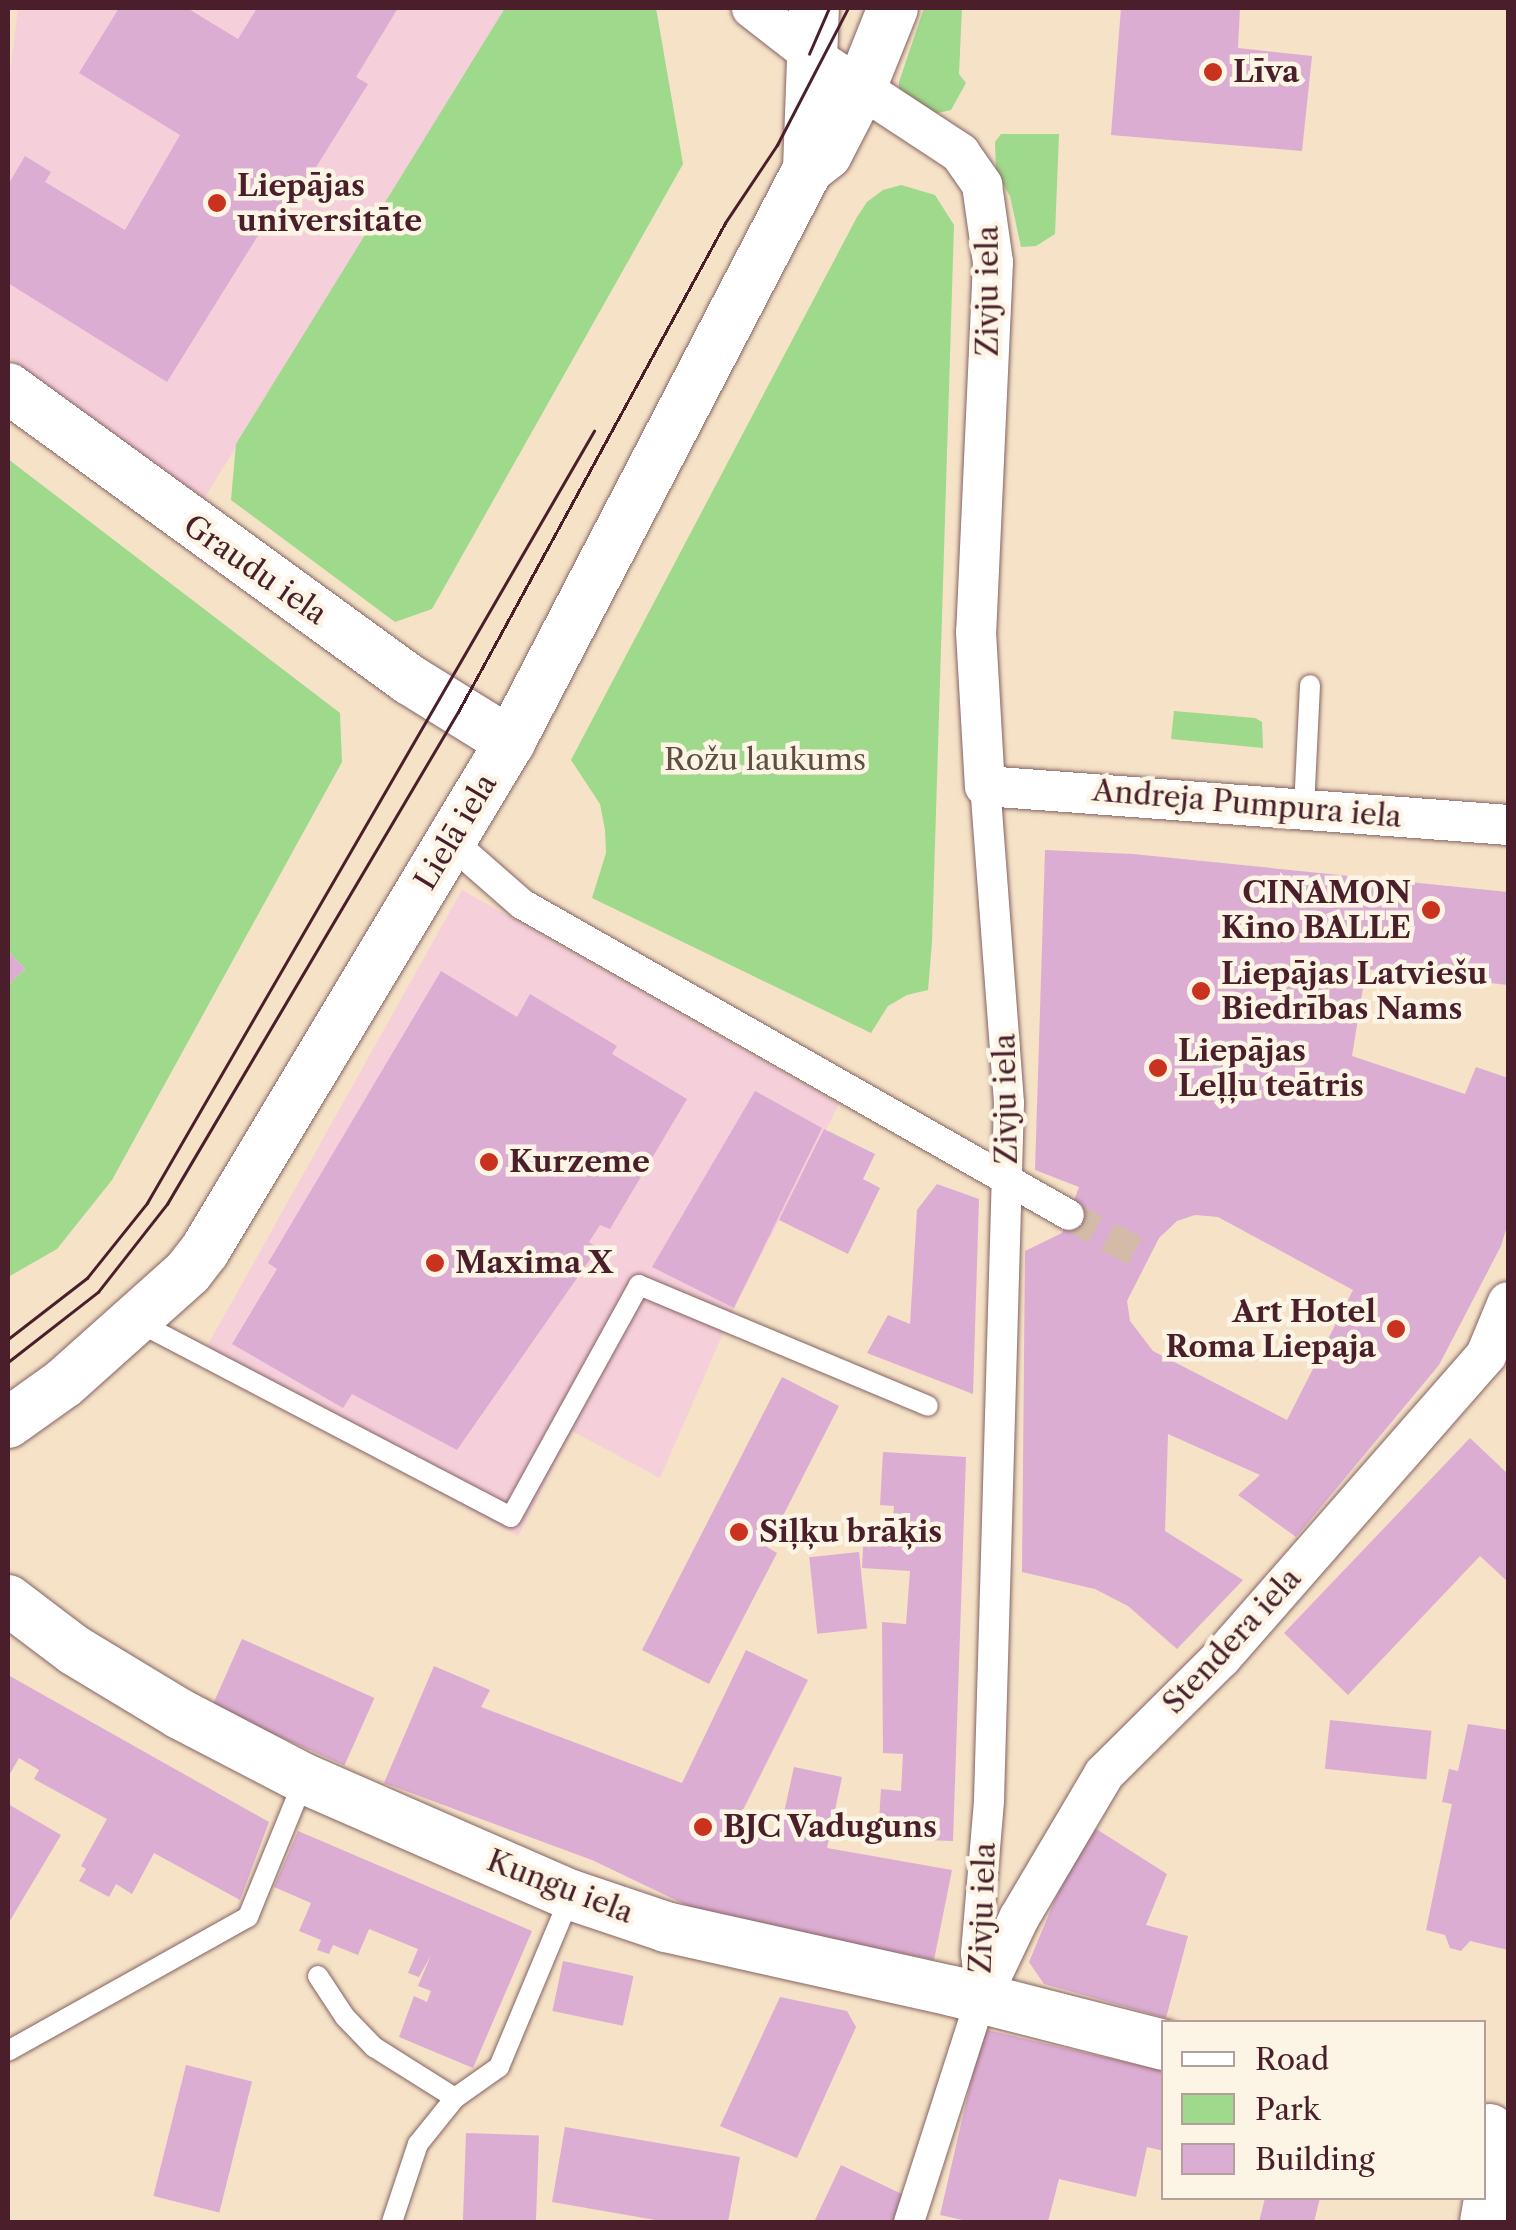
<!DOCTYPE html>
<meta charset="utf-8">
<style>
body{margin:0}
#map{position:relative;width:1516px;height:2230px;overflow:hidden;background:#f5e2c7;font-family:"Libre Caslon Text",serif}
div>[style]{position:absolute}
.built>*{inset:0;background:#f5cfda}
.green>*{inset:0;background:#9fd98c}
.building>*{inset:0;background:#dcadd3;transform-origin:0 0}
.pedestrian-tunnel>*{height:30px;margin-top:-15px;transform-origin:0;background:repeating-linear-gradient(90deg,#d3bba8 0 30px,transparent 0 45px)}
.roads{filter:drop-shadow(0 0 2px #866362) drop-shadow(0 0 2px #866362)}
.service>*{height:20px;margin:-10px;padding:0 10px;transform-origin:10px;border-radius:10px;background:#fff}
.pedestrian>*{height:30px;margin:-15px;padding:0 15px;transform-origin:15px;border-radius:15px;background:#fff}
.minor>*{height:40px;margin:-20px;padding:0 20px;transform-origin:20px;border-radius:20px;background:#fff}
.tertiary>*{height:50px;margin:-25px;padding:0 25px;transform-origin:25px;border-radius:25px;background:#fff}
.tram>*{height:2.5px;margin:-1.25px;padding:0 1.25px;transform-origin:1.25px;border-radius:1.25px;background:#4a1f2b}
.dots>*{width:28px;height:28px;translate:-50% -50%;box-sizing:border-box;border:5px solid #fcf5e5;border-radius:50%}
span{translate:-50% -50%;white-space:nowrap;text-align:center;line-height:1.15;-webkit-text-stroke:9px #fcf5e5;paint-order:stroke}
.poi-label{font-size:30px;color:#4a1f2b;font-weight:700}
.left{translate:0 -50%;text-align:left}
.right{translate:-100% -50%;text-align:right}
.street-label{font-size:30px;color:#4a1f2b}
.park-label{font-size:30px;color:#5f4e43}
.frame{position:absolute;inset:0;border:10px solid #4a1f2b;pointer-events:none}
.legend{position:absolute;left:1161px;top:2020px;width:325px;height:180px;box-sizing:border-box;background:#fcf5e5;border:2px solid #b59f9b;margin:0;padding:12px 18px;list-style:none;font-size:30px;color:#4a1f2b}
.legend li{display:flex;align-items:center;gap:20px;height:50px}
.legend b{width:50px;border:2px solid #b59f9b}
</style>
<div id="map">
<div class="built">
<div style="clip-path:polygon(18px 8px,505px 8px,204px 499px,8px 357px,8px 90px)"></div>
<div style="clip-path:polygon(462px 890px,839px 1104px,734px 1308px,660px 1478px,572px 1431px,518px 1536px,200px 1359px)"></div>
</div>
<div class="green">
<div style="clip-path:polygon(505px 8px,656px 8px,683px 164px,432px 609px,395px 622px,231px 500px,236px 444px)"></div>
<div style="clip-path:polygon(924px 8px,962px 8px,959px 74px,966px 83px,951px 110px,938px 113px,922px 113px,899px 96px,899px 82px)"></div>
<div style="clip-path:polygon(1001px 134px,1059px 134px,1055px 234px,1036px 246px,1021px 247px,1010px 196px,996px 172px,995px 142px)"></div>
<div style="clip-path:polygon(901px 185px,935px 195px,954px 225px,932px 942px,928px 990px,907px 995px,888px 1006px,871px 1033px,592px 898px,606px 853px,605px 830px,600px 804px,571px 760px,857px 217px,867px 202px,883px 190px)"></div>
<div style="clip-path:polygon(8px 459px,340px 713px,342px 762px,112px 1180px,57px 1249px,8px 1277px,8px 985px,25px 969px,8px 951px)"></div>
<div style="clip-path:polygon(1174px 711px,1255px 718px,1262px 722px,1263px 748px,1171px 739px)"></div>
</div>
<div class="building">
<div style="clip-path:polygon(119px 8px,187px 8px,238px 39px,257px 8px,398px 8px,356px 77px,368px 84px,278px 228px,267px 221px,167px 382px,8px 283px,8px 185px,25px 156px,51px 172px,45px 182px,125px 230px,180px 135px,79px 73px)"></div>
<div style="clip-path:polygon(1121px 8px,1240px 8px,1238px 48px,1312px 56px,1302px 151px,1111px 135px)"></div>
<div style="clip-path:polygon(evenodd,1045px 850px,1133px 854px,1508px 892px,1508px 985px,1366px 969px,1352px 1056px,1465px 1094px,1476px 1067px,1508px 1078px,1508px 1223px,1501px 1246px,1439px 1365px,1296px 1537px,1238px 1495px,1260px 1475px,1168px 1434px,1165px 1531px,1243px 1580px,1177px 1649px,1128px 1606px,1095px 1589px,1022px 1572px,1025px 1251px,1062px 1233px,1079px 1187px,1035px 1170px,1045px 850px,1195px 1215px,1218px 1217px,1353px 1290px,1287px 1420px,1153px 1351px,1130px 1321px,1127px 1301px,1159px 1238px,1177px 1221px,1195px 1215px)"></div>
<div style="clip-path:polygon(8px 951px,25px 969px,8px 985px)"></div>
<div style="clip-path:polygon(441px 971px,517px 1017px,530px 994px,617px 1046px,612px 1054px,687px 1099px,610px 1229px,600px 1225px,589px 1242px,598px 1248px,457px 1450px,352px 1394px,343px 1408px,232px 1344px,277px 1269px,268px 1263px)"></div>
<div style="clip-path:polygon(755px 1091px,822px 1128px,734px 1308px,652px 1267px)"></div>
<div style="clip-path:polygon(824px 1129px,875px 1154px,863px 1179px,880px 1188px,848px 1254px,779px 1220px)"></div>
<div style="clip-path:polygon(937px 1184px,979px 1199px,973px 1394px,867px 1353px,888px 1315px,910px 1324px,917px 1210px)"></div>
<div style="clip-path:polygon(782px 1377px,839px 1406px,767px 1547px,777px 1553px,709px 1684px,642px 1650px)"></div>
<div style="clip-path:polygon(1470px 1438px,1508px 1474px,1508px 1582px,1480px 1556px,1348px 1695px,1284px 1633px)"></div>
<div style="clip-path:polygon(883px 1452px,966px 1457px,953px 1841px,893px 1839px,879px 1820px,881px 1789px,901px 1791px,903px 1754px,883px 1753px,882px 1622px,906px 1624px,910px 1571px,862px 1568px,864px 1527px,892px 1529px,894px 1506px,880px 1505px)"></div>
<div style="left:859px;top:1552px;width:77px;height:50px;rotate:84deg"></div>
<div style="left:242px;top:1639px;width:145px;height:74px;rotate:24deg"></div>
<div style="clip-path:polygon(746px 1650px,808px 1680px,734px 1828px,778px 1840px,794px 1767px,842px 1777px,827px 1848px,952px 1870px,934px 1960px,705px 1914px,592px 1860px,384px 1783px,434px 1666px,490px 1690px,481px 1707px,682px 1783px)"></div>
<div style="clip-path:polygon(8px 1675px,269px 1822px,240px 1900px,154px 1853px,132px 1894px,116px 1884px,109px 1897px,79px 1881px,86px 1869px,81px 1866px,107px 1819px,34px 1779px,39px 1770px,19px 1758px,8px 1777px)"></div>
<div style="left:1330px;top:1720px;width:102px;height:49px;rotate:6deg"></div>
<div style="clip-path:polygon(1468px 1724px,1508px 1730px,1508px 1950px,1470px 1941px,1461px 1951px,1450px 1948px,1445px 1935px,1426px 1930px,1452px 1804px,1442px 1802px,1449px 1769px,1458px 1771px)"></div>
<div style="clip-path:polygon(8px 1804px,61px 1835px,8px 1924px)"></div>
<div style="clip-path:polygon(1087px 1823px,1167px 1874px,1146px 1925px,1188px 1936px,1166px 2018px,1044px 1984px,1029px 1962px)"></div>
<div style="clip-path:polygon(298px 1831px,532px 1931px,473px 2068px,399px 2037px,414px 1996px,427px 2002px,431px 1991px,418px 1986px,431px 1955px,419px 1977px,408px 1973px,418px 1949px,369px 1929px,358px 1955px,333px 1945px,329px 1954px,317px 1950px,321px 1940px,299px 1931px,311px 1903px,274px 1887px)"></div>
<div style="left:563px;top:1961px;width:72px;height:51px;rotate:12deg"></div>
<div style="clip-path:polygon(780px 1997px,847px 2011px,856px 2027px,797px 2158px,720px 2126px)"></div>
<div style="clip-path:polygon(983px 2029px,1164px 2071px,1164px 2151px,1147px 2147px,1136px 2197px,1059px 2179px,1048px 2222px,972px 2222px,940px 2215px)"></div>
<div style="left:186px;top:2065px;width:68px;height:135px;rotate:14deg"></div>
<div style="clip-path:polygon(565px 2127px,740px 2157px,728px 2222px,667px 2222px,552px 2202px)"></div>
<div style="left:466px;top:2133px;width:73px;height:89px;rotate:2deg"></div>
<div style="clip-path:polygon(841px 2165px,908px 2197px,896px 2222px,814px 2222px)"></div>
<div style="clip-path:polygon(1265px 2198px,1320px 2198px,1314px 2222px,1259px 2222px)"></div>
</div>
<div class="pedestrian-tunnel">
<div style="left:1069px;top:1215px;width:90px;rotate:28.6deg"></div>
</div>
<div class="roads">
<div class="service">
<div style="left:1304px;top:808px;width:123px;rotate:-87.2deg"></div>
<div style="left:134px;top:1320px;width:425px;rotate:27.6deg"></div>
<div style="left:511px;top:1517px;width:265px;rotate:-61.1deg"></div>
<div style="left:639px;top:1285px;width:313px;rotate:22.7deg"></div>
<div style="left:318px;top:1976px;width:49px;rotate:56.6deg"></div>
<div style="left:345px;top:2017px;width:42px;rotate:46deg"></div>
<div style="left:374px;top:2047px;width:96px;rotate:32.2deg"></div>
<div style="left:8px;top:2051px;width:275px;rotate:-29.2deg"></div>
<div style="left:248px;top:1917px;width:148px;rotate:-67.8deg"></div>
<div style="left:392px;top:2222px;width:82px;rotate:-71.6deg"></div>
<div style="left:418px;top:2144px;width:59px;rotate:-51.2deg"></div>
<div style="left:455px;top:2098px;width:54px;rotate:-35.2deg"></div>
<div style="left:499px;top:2067px;width:186px;rotate:-67.3deg"></div>
</div>
<div class="pedestrian">
<div style="left:450px;top:841px;width:96px;rotate:41.2deg"></div>
<div style="left:522px;top:904px;width:629px;rotate:29.62deg"></div>
<div style="left:909px;top:2222px;width:235px;rotate:-72.2deg"></div>
<div style="left:981px;top:1998px;width:45px;rotate:-96.3deg"></div>
<div style="left:976px;top:1953px;width:154px;rotate:-85.1deg"></div>
<div style="left:989px;top:1800px;width:697px;rotate:-88.36deg"></div>
<div style="left:1009px;top:1103px;width:318px;rotate:-94.3deg"></div>
</div>
<div class="minor">
<div style="left:752px;top:8px;width:86px;rotate:37.9deg"></div>
<div style="left:820px;top:61px;width:168px;rotate:33.3deg"></div>
<div style="left:960px;top:153px;width:39px;rotate:55deg"></div>
<div style="left:982px;top:185px;width:78px;rotate:81.9deg"></div>
<div style="left:993px;top:262px;width:370px;rotate:92.6deg"></div>
<div style="left:976px;top:632px;width:154px;rotate:86.7deg"></div>
<div style="left:985px;top:786px;width:524px;rotate:4.26deg"></div>
<div style="left:981px;top:1998px;width:89px;rotate:-64.6deg"></div>
<div style="left:1019px;top:1918px;width:167px;rotate:-59.4deg"></div>
<div style="left:1104px;top:1774px;width:165px;rotate:-44.8deg"></div>
<div style="left:1221px;top:1658px;width:403px;rotate:-48.8deg"></div>
<div style="left:1486px;top:1355px;width:57px;rotate:-67.5deg"></div>
</div>
<div class="tertiary">
<div style="left:808px;top:169px;width:161px;rotate:-87.9deg"></div>
<div style="left:8px;top:388px;width:497px;rotate:36deg"></div>
<div style="left:410px;top:680px;width:118px;rotate:31.8deg"></div>
<div style="left:8px;top:1423px;width:69px;rotate:-35.5deg"></div>
<div style="left:64px;top:1383px;width:166px;rotate:-41.8deg"></div>
<div style="left:188px;top:1272px;width:28px;rotate:-52deg"></div>
<div style="left:205px;top:1250px;width:593px;rotate:-59.02deg"></div>
<div style="left:510px;top:742px;width:646px;rotate:-62.52deg"></div>
<div style="left:808px;top:169px;width:24px;rotate:-38deg"></div>
<div style="left:827px;top:154px;width:74px;rotate:-62.7deg"></div>
<div style="left:861px;top:88px;width:86px;rotate:-68.2deg"></div>
<div style="left:8px;top:1600px;width:83px;rotate:37.1deg"></div>
<div style="left:74px;top:1650px;width:124px;rotate:31.1deg"></div>
<div style="left:180px;top:1714px;width:141px;rotate:27.5deg"></div>
<div style="left:305px;top:1779px;width:290px;rotate:23.6deg"></div>
<div style="left:571px;top:1895px;width:100px;rotate:18.6deg"></div>
<div style="left:666px;top:1927px;width:293px;rotate:12.6deg"></div>
<div style="left:952px;top:1991px;width:219px;rotate:14.3deg"></div>
<div style="left:1485px;top:2222px;width:69px;rotate:-80deg"></div>
<div style="left:1497px;top:2154px;width:26px;rotate:-106deg"></div>
</div>
</div>
<div class="tram">
<div style="left:809px;top:54px;width:50px;rotate:-66.5deg"></div>
<div style="left:8px;top:1339px;width:100px;rotate:-37.7deg"></div>
<div style="left:87px;top:1278px;width:96px;rotate:-51.3deg"></div>
<div style="left:147px;top:1203px;width:892px;rotate:-59.93deg"></div>
<div style="left:8px;top:1362px;width:114px;rotate:-37.9deg"></div>
<div style="left:98px;top:1292px;width:112px;rotate:-51.9deg"></div>
<div style="left:167px;top:1204px;width:572px;rotate:-59.4deg"></div>
<div style="left:458px;top:712px;width:557px;rotate:-61.36deg"></div>
<div style="left:725px;top:223px;width:94px;rotate:-56.3deg"></div>
<div style="left:777px;top:145px;width:154px;rotate:-62.6deg"></div>
</div>
<div class="dots">
<div style="left:1213px;top:72px;background:#c8321e"></div>
<div style="left:217px;top:203px;background:#c8321e"></div>
<div style="left:1431px;top:910px;background:#c8321e"></div>
<div style="left:1201px;top:991px;background:#c8321e"></div>
<div style="left:1158px;top:1068px;background:#c8321e"></div>
<div style="left:489px;top:1162px;background:#c8321e"></div>
<div style="left:435px;top:1263px;background:#c8321e"></div>
<div style="left:1396px;top:1329px;background:#c8321e"></div>
<div style="left:739px;top:1532px;background:#c8321e"></div>
<div style="left:703px;top:1827px;background:#c8321e"></div>
</div>
<div class="poi-label">
<span class="left" style="left:1233px;top:72px">Līva</span>
<span class="left" style="left:237px;top:203px">Liepājas<br>universitāte</span>
<span class="right" style="left:1411px;top:910px">CINAMON<br>Kino BALLE</span>
<span class="left" style="left:1221px;top:991px">Liepājas Latviešu<br>Biedrības Nams</span>
<span class="left" style="left:1178px;top:1068px">Liepājas<br>Leļļu teātris</span>
<span class="left" style="left:509px;top:1162px">Kurzeme</span>
<span class="left" style="left:455px;top:1263px">Maxima X</span>
<span class="right" style="left:1376px;top:1329px">Art Hotel<br>Roma Liepaja</span>
<span class="left" style="left:759px;top:1532px">Siļķu brāķis</span>
<span class="left" style="left:723px;top:1827px">BJC Vaduguns</span>
</div>
<div class="street-label">
<span style="left:988px;top:291px;rotate:-90deg">Zivju iela</span>
<span style="left:255px;top:570px;rotate:35deg">Graudu iela</span>
<span style="left:1247px;top:804px;rotate:5deg">Andreja Pumpura iela</span>
<span style="left:456px;top:832px;rotate:-59deg">Lielā iela</span>
<span style="left:1006px;top:1099px;rotate:-91deg">Zivju iela</span>
<span style="left:1232px;top:1641px;rotate:-47deg">Stendera iela</span>
<span style="left:560px;top:1887px;rotate:21deg">Kungu iela</span>
<span style="left:983px;top:1908px;rotate:-88deg">Zivju iela</span>
</div>
<div class="park-label">
<span style="left:765px;top:760px">Rožu laukums</span>
</div>
<div class="frame"></div>
<ul class="legend">
<li><b style="height:12px;background:#fff"></b>Road</li>
<li><b style="height:28px;background:#9fd98c"></b>Park</li>
<li><b style="height:28px;background:#dcadd3"></b>Building</li>
</ul>
</div>
